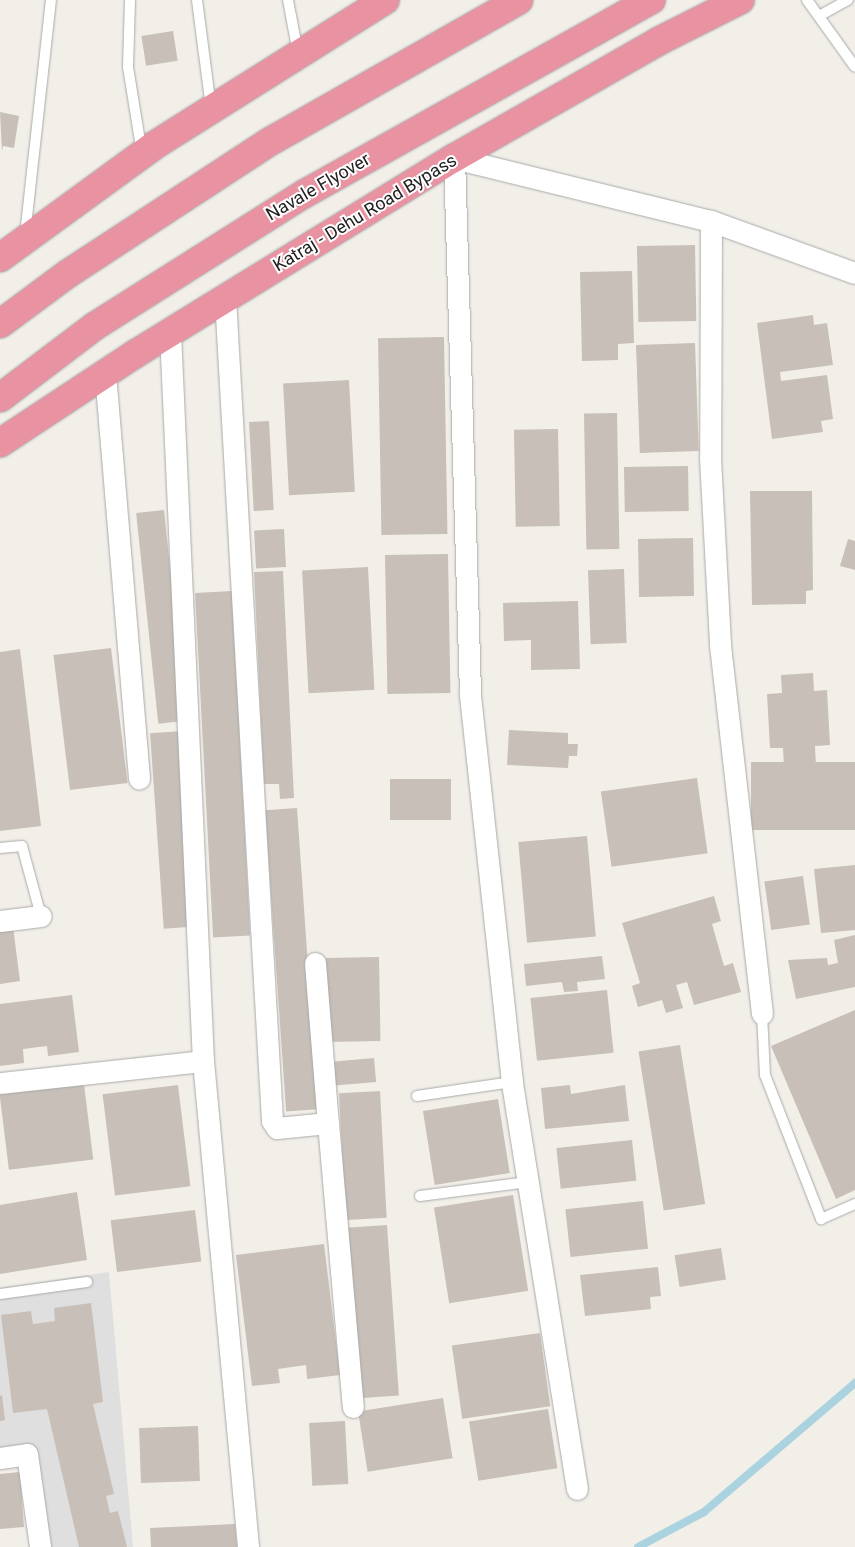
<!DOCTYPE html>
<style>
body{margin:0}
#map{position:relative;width:855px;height:1547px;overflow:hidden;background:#f2efe9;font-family:Roboto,sans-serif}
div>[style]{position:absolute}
.residential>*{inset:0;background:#e0dfdf}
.stream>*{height:8px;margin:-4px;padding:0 4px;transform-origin:4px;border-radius:4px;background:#aad3df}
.building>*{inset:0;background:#c7bfb8;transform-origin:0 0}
.roads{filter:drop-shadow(0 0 1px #a9a9a9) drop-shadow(0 0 1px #a9a9a9)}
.lane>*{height:10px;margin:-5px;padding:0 5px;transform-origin:5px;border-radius:5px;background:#fff}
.street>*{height:21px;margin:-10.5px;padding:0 10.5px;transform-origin:10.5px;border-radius:10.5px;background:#fff}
.highway>*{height:28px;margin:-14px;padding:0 14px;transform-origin:14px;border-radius:14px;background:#e892a2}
span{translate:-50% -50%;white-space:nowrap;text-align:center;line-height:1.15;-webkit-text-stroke:4px #fff;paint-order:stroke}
.street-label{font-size:18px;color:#222}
</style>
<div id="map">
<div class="residential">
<div style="clip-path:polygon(109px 1272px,133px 1547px,35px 1547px,22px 1444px,0 1448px,0 1288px)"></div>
</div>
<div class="stream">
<div style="left:638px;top:1547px;width:75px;rotate:-27.9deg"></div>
<div style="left:704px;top:1512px;width:199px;rotate:-40.5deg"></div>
</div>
<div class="building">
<div style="left:173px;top:31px;width:30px;height:32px;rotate:81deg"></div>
<div style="clip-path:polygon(0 112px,19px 116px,14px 148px,3px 146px,2px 151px)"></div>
<div style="left:695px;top:245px;width:76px;height:58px;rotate:89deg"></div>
<div style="clip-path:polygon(632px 271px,634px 343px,618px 344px,618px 360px,582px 361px,580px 272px)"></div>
<div style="clip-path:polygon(813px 315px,814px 325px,827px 323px,833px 365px,780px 372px,781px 381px,827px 375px,833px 419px,821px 421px,823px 432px,772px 439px,757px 323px)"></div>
<div style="left:444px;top:337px;width:197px;height:66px;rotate:89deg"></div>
<div style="left:695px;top:343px;width:108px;height:59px;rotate:88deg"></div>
<div style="left:349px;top:380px;width:112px;height:66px;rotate:87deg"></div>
<div style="left:617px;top:413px;width:136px;height:33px;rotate:89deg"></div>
<div style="left:269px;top:421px;width:89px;height:20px;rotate:87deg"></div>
<div style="left:558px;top:429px;width:97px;height:44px;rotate:89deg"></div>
<div style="left:688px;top:466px;width:45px;height:64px;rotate:89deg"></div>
<div style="clip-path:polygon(750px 491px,812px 491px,813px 590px,806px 591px,806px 604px,752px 605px)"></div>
<div style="left:164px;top:510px;width:212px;height:28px;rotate:84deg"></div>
<div style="left:284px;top:529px;width:38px;height:30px;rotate:87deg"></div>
<div style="left:693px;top:538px;width:58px;height:55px;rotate:89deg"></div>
<div style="clip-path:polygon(848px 539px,855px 541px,855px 570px,840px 566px)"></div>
<div style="left:448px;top:554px;width:139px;height:63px;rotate:89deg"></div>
<div style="left:368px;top:567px;width:123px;height:66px;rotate:87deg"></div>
<div style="left:624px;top:569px;width:74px;height:36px;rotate:88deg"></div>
<div style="clip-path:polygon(283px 571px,294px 798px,280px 799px,279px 784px,264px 784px,254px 572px)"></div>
<div style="left:232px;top:591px;width:345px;height:37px;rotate:87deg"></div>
<div style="clip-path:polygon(578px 601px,580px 669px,531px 670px,531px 640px,504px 641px,503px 603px)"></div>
<div style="left:111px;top:648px;width:136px;height:58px;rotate:83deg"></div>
<div style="clip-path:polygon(20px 649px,41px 826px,0 831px,0 652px)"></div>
<div style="clip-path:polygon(813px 673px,814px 691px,827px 690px,830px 745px,815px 746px,816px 766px,784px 767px,783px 748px,770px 748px,767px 694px,782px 693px,781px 675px)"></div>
<div style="clip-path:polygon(509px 730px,568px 733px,568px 744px,578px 744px,577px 756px,569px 756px,568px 768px,507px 765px)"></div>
<div style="left:182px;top:731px;width:196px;height:32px;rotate:86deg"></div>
<div style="left:855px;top:762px;width:68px;height:104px;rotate:90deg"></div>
<div style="left:697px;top:778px;width:76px;height:97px;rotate:82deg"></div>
<div style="left:451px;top:779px;width:41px;height:61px;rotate:90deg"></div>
<div style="left:297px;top:808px;width:302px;height:32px;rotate:86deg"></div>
<div style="left:587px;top:836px;width:101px;height:69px;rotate:85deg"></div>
<div style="clip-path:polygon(855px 865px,855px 930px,821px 933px,814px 869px)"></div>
<div style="left:803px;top:876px;width:49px;height:39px;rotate:82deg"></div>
<div style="clip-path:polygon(714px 896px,721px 921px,712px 924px,724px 966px,733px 963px,741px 992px,694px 1005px,687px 982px,676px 985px,683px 1008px,666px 1013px,662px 1000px,638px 1007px,632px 986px,640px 983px,622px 923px)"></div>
<div style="clip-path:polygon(13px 927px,20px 981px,0 984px,0 929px)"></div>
<div style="clip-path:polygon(855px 935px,855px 987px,796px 999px,788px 960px,827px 958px,828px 965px,838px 963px,834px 940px)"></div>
<div style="clip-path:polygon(602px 956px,605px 979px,577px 982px,578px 991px,564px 992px,562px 982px,526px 986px,524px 964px)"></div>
<div style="left:379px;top:957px;width:84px;height:53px;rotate:89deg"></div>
<div style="left:607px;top:990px;width:63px;height:77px;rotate:84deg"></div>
<div style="clip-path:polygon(72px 995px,79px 1052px,48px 1056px,47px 1046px,23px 1049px,24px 1063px,0 1066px,0 1004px)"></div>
<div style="clip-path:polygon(855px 1010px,855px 1190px,836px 1199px,771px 1046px)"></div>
<div style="left:680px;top:1045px;width:161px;height:42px;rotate:81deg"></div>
<div style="left:374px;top:1058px;width:24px;height:42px;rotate:85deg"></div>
<div style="left:84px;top:1084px;width:76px;height:85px;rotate:83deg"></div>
<div style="left:178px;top:1085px;width:102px;height:76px;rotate:83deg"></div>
<div style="clip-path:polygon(570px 1085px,571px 1094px,625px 1085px,629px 1121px,545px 1129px,541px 1088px)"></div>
<div style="left:380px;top:1091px;width:127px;height:41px;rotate:87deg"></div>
<div style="left:498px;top:1099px;width:75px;height:76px;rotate:81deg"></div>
<div style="left:632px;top:1140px;width:41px;height:76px;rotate:84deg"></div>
<div style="clip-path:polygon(77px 1192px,87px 1260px,0 1274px,0 1205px)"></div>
<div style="left:513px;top:1195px;width:97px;height:80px;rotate:81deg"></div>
<div style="left:643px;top:1201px;width:48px;height:78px;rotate:84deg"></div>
<div style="left:195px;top:1210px;width:52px;height:85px;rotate:83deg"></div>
<div style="left:387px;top:1225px;width:171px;height:40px;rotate:86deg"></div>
<div style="clip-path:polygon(324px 1244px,340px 1375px,307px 1379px,306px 1365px,278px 1369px,280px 1383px,252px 1386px,236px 1255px)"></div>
<div style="left:721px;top:1248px;width:32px;height:47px;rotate:81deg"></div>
<div style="clip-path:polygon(658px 1267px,661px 1296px,650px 1297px,651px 1309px,585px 1316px,580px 1275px)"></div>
<div style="clip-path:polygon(91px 1303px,103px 1402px,93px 1404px,114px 1494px,106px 1496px,110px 1513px,118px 1511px,127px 1547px,79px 1547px,47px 1409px,13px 1413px,1px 1315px,31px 1311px,33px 1324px,55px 1321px,54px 1308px)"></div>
<div style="left:540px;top:1333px;width:74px;height:89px;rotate:82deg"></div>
<div style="clip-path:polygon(2px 1395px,5px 1420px,0 1421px,0 1396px)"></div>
<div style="left:443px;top:1398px;width:61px;height:86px;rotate:81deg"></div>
<div style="left:548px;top:1409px;width:60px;height:80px;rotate:81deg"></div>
<div style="left:345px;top:1421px;width:63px;height:36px;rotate:87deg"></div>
<div style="left:198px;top:1426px;width:55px;height:59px;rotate:88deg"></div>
<div style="clip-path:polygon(20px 1472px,24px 1527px,0 1529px,0 1474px)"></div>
<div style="clip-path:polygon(235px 1524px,237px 1547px,151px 1547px,150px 1528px)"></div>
</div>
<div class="roads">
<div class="lane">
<div style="left:130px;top:0;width:67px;rotate:91.7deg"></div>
<div style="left:128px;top:67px;width:87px;rotate:80.8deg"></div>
<div style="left:197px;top:0;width:109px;rotate:82.6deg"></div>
<div style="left:288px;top:0;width:54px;rotate:79.3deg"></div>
<div style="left:807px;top:0;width:82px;rotate:54.4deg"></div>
<div style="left:819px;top:16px;width:33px;rotate:-29deg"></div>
<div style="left:25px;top:235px;width:236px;rotate:-83.7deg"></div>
<div style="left:0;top:848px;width:22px;rotate:-5deg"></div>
<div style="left:22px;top:846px;width:73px;rotate:74.8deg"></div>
<div style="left:762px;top:1014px;width:61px;rotate:87.2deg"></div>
<div style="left:765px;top:1075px;width:155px;rotate:68.7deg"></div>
<div style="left:821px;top:1219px;width:37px;rotate:-24deg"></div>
<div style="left:417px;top:1096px;width:96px;rotate:-8.4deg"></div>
<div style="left:420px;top:1196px;width:109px;rotate:-7.4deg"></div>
<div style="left:0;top:1294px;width:88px;rotate:-7.9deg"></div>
</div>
<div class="street">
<div style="left:711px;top:221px;width:237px;rotate:90.2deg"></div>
<div style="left:710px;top:458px;width:187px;rotate:86.9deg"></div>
<div style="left:720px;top:645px;width:371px;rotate:83.5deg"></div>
<div style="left:225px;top:298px;width:824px;rotate:86.73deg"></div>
<div style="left:272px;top:1121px;width:9px;rotate:54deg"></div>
<div style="left:277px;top:1128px;width:51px;rotate:-5.6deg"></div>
<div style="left:328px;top:1123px;width:285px;rotate:85deg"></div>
<div style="left:170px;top:332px;width:730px;rotate:87.41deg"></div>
<div style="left:203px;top:1061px;width:488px;rotate:84.7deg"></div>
<div style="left:105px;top:373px;width:407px;rotate:85.2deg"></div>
<div style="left:0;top:921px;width:41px;rotate:-7deg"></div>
<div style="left:315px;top:963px;width:161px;rotate:85.4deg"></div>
<div style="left:0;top:1083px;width:204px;rotate:-6.2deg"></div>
<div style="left:0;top:1458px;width:27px;rotate:-8deg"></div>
<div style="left:27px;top:1454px;width:94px;rotate:82deg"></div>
<div style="left:577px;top:1489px;width:412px;rotate:-99.1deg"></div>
<div style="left:512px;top:1082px;width:391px;rotate:-96.2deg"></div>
<div style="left:470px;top:693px;width:535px;rotate:-91.71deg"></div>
<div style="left:454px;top:158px;width:265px;rotate:13.8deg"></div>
<div style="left:711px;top:221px;width:153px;rotate:19.9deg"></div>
</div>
<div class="highway">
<div style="left:0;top:258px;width:192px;rotate:-36.1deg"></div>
<div style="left:155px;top:145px;width:272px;rotate:-32.2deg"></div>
<div style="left:0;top:324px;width:86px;rotate:-36.5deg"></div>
<div style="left:69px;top:273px;width:241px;rotate:-33.2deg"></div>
<div style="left:271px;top:141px;width:285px;rotate:-29.6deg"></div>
<div style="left:0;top:398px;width:119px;rotate:-37.2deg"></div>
<div style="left:95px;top:326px;width:247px;rotate:-32.3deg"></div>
<div style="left:304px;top:194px;width:398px;rotate:-29.2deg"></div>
<div style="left:0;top:443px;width:162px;rotate:-33.4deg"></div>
<div style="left:135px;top:354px;width:374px;rotate:-31.6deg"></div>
<div style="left:454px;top:158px;width:236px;rotate:-29.7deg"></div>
<div style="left:659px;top:41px;width:91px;rotate:-26.8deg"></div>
</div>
</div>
<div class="street-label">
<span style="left:318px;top:187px;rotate:-30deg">Navale Flyover</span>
<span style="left:365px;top:213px;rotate:-31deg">Katraj - Dehu Road Bypass</span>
</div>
</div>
